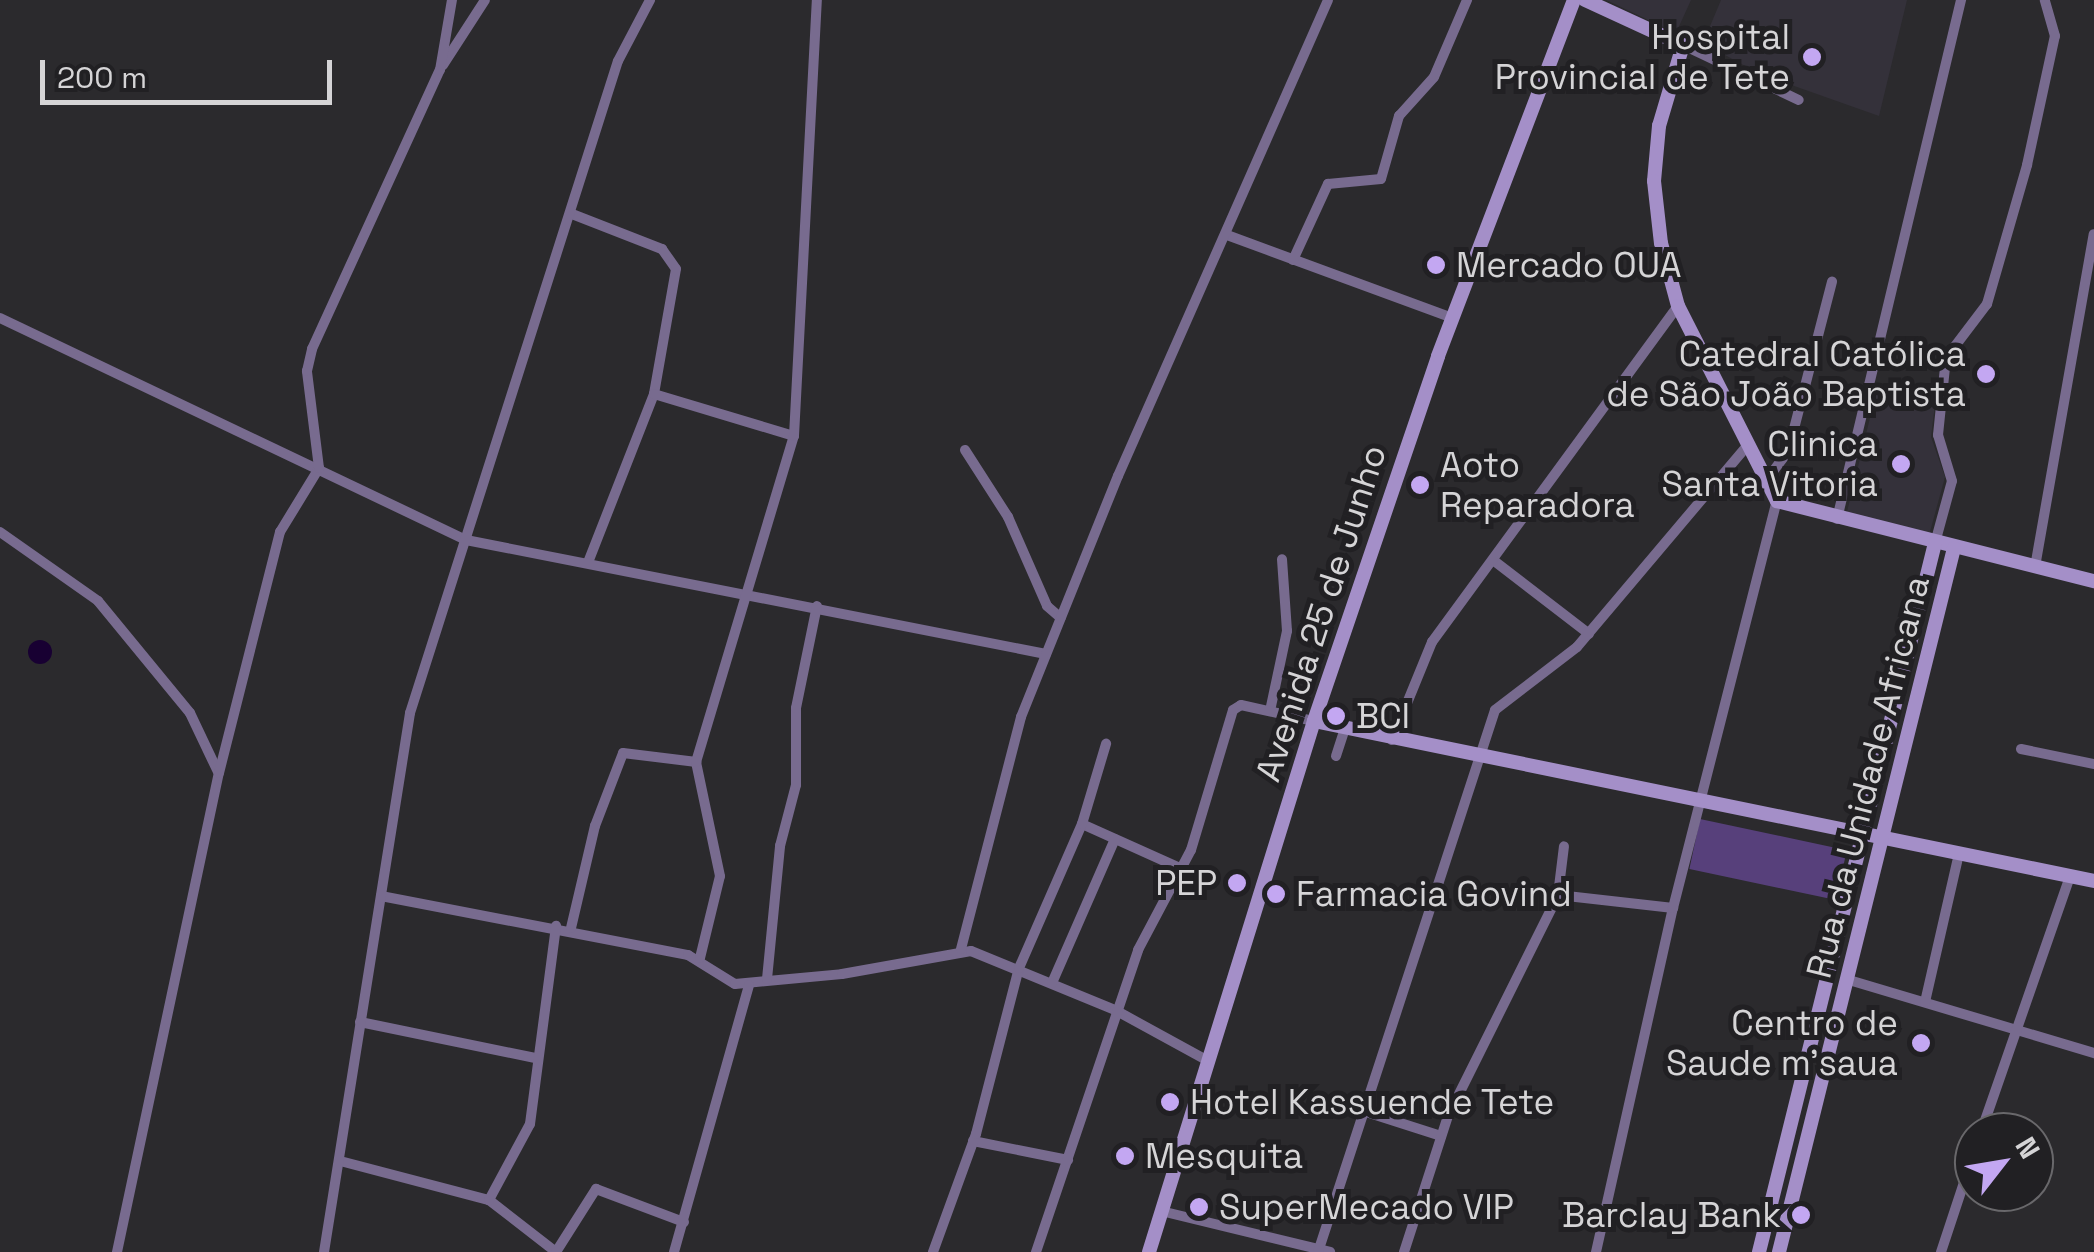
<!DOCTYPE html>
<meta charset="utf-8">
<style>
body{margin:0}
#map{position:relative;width:2094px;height:1252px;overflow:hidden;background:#2b2a2d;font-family:"Space Grotesk",sans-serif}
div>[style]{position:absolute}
.built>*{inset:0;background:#34313a}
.green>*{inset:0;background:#57407b;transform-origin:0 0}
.water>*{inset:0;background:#180032}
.round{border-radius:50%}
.street>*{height:10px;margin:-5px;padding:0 5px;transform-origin:5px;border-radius:5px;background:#786b8f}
.secondary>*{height:14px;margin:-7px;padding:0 7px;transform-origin:7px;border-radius:7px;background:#a48fc8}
.dots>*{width:28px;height:28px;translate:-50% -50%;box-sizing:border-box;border:5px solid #212023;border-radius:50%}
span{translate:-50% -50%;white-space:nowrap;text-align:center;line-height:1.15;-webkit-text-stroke:10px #212023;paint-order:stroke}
.poi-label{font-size:35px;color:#d5d4d6}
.right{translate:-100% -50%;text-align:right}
.left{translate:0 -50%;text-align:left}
.street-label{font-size:35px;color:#d5d4d6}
.north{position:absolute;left:1954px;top:1112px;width:100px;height:100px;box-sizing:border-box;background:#212023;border:2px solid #69686b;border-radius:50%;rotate:59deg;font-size:28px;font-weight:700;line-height:40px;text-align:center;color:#d5d4d6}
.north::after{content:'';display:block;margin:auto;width:35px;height:45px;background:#c3a7f2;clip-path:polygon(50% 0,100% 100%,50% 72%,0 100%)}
.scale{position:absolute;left:40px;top:60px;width:292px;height:45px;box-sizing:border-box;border:5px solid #d5d4d6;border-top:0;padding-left:12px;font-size:30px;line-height:35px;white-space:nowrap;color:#d5d4d6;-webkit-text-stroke:8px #212023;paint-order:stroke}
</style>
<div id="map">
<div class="built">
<div style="clip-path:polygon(1606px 0,1691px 0,1676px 33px)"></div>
<div style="clip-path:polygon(1721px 0,1907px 0,1879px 116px,1760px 74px,1703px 43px)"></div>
<div style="clip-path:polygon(1878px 385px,1935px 404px,1931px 437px,1945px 477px,1928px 539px,1846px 516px)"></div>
</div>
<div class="green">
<div style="left:1700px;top:819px;width:150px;height:51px;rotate:12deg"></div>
</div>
<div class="water">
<div class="round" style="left:28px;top:640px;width:24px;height:24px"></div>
</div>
<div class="street">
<div style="left:1683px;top:45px;width:128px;rotate:25.4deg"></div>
<div style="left:443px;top:65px;width:77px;rotate:-57.1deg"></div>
<div style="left:572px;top:214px;width:97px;rotate:21.3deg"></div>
<div style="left:662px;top:249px;width:24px;rotate:55deg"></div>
<div style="left:676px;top:269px;width:127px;rotate:100deg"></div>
<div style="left:654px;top:394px;width:180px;rotate:111.4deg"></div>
<div style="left:1227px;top:235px;width:240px;rotate:20.2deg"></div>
<div style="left:1293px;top:260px;width:84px;rotate:-65.3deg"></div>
<div style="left:1328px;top:184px;width:53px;rotate:-5.4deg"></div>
<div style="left:1381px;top:179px;width:66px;rotate:-74.1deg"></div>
<div style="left:1399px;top:116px;width:52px;rotate:-48.1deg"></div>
<div style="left:1434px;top:77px;width:84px;rotate:-66.8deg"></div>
<div style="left:0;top:318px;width:516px;rotate:25.47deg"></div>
<div style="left:466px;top:540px;width:591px;rotate:11.12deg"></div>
<div style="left:654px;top:394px;width:146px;rotate:16.7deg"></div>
<div style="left:965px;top:450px;width:80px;rotate:57.3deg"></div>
<div style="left:1008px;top:517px;width:97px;rotate:66.3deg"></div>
<div style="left:1047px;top:606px;width:18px;rotate:41deg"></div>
<div style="left:1765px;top:482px;width:38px;rotate:-53deg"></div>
<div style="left:1788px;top:452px;width:176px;rotate:-75.5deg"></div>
<div style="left:1837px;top:519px;width:534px;rotate:-76.56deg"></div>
<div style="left:0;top:532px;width:120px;rotate:35.1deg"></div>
<div style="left:98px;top:601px;width:145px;rotate:50.6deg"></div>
<div style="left:190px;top:713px;width:65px;rotate:64.6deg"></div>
<div style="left:1935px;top:543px;width:64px;rotate:-74.7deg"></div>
<div style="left:1952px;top:481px;width:48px;rotate:-106.9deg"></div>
<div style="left:1938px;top:435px;width:77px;rotate:-84.1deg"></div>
<div style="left:1946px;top:358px;width:68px;rotate:-52.8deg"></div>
<div style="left:1987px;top:304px;width:145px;rotate:-73.9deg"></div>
<div style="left:2027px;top:165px;width:132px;rotate:-77.8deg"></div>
<div style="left:2055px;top:36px;width:37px;rotate:-106deg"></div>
<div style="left:1493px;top:560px;width:121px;rotate:37.6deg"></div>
<div style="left:2035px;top:567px;width:338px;rotate:-80deg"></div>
<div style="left:1270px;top:711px;width:82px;rotate:-78deg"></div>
<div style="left:1287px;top:631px;width:72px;rotate:-94deg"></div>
<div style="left:1392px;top:740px;width:106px;rotate:-67.8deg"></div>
<div style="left:1432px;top:642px;width:416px;rotate:-53.8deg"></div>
<div style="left:2021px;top:749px;width:75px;rotate:11.6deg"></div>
<div style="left:1336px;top:756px;width:29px;rotate:-72deg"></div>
<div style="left:1082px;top:824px;width:110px;rotate:24.2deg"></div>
<div style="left:1558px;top:895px;width:116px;rotate:6.4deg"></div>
<div style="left:381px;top:896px;width:313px;rotate:10.9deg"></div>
<div style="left:688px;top:955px;width:55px;rotate:31.7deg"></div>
<div style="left:735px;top:984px;width:107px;rotate:-5.3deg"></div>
<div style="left:842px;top:974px;width:131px;rotate:-10.1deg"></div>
<div style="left:971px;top:951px;width:156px;rotate:22.3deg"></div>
<div style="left:1115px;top:1010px;width:106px;rotate:28.7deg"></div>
<div style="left:571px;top:928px;width:105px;rotate:-76.8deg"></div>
<div style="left:595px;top:826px;width:78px;rotate:-69deg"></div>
<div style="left:623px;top:753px;width:74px;rotate:7deg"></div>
<div style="left:961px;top:949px;width:240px;rotate:-75.5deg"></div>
<div style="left:1021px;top:717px;width:260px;rotate:-68.1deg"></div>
<div style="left:1118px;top:476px;width:520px;rotate:-66.19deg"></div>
<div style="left:700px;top:958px;width:84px;rotate:-76.3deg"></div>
<div style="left:720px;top:876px;width:116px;rotate:-101.9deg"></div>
<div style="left:696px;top:762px;width:340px;rotate:-73.3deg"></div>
<div style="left:794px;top:436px;width:437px;rotate:-87deg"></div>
<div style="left:767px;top:979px;width:134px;rotate:-84.4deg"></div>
<div style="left:780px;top:846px;width:63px;rotate:-75.3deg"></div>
<div style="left:796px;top:785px;width:77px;rotate:-90deg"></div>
<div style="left:796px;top:708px;width:104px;rotate:-78.4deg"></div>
<div style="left:1849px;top:980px;width:256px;rotate:16.6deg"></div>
<div style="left:1052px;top:983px;width:157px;rotate:-66.4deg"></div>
<div style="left:1925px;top:1002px;width:152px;rotate:-77.1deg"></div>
<div style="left:360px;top:1022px;width:179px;rotate:11.6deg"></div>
<div style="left:1363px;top:1111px;width:82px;rotate:17.8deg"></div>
<div style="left:1981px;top:1132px;width:270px;rotate:-70.8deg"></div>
<div style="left:973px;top:1141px;width:97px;rotate:11.3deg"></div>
<div style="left:344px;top:1162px;width:150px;rotate:14.7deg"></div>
<div style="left:489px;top:1200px;width:85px;rotate:37.8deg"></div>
<div style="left:489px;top:1200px;width:86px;rotate:-61.7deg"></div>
<div style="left:530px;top:1124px;width:200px;rotate:-82.5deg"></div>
<div style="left:1161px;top:1211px;width:174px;rotate:13.6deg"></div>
<div style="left:117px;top:1252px;width:490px;rotate:-78deg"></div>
<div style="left:219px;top:773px;width:249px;rotate:-75.8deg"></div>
<div style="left:280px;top:532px;width:75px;rotate:-58.6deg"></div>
<div style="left:319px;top:468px;width:98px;rotate:-97.1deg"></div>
<div style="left:307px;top:371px;width:23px;rotate:-77deg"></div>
<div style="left:312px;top:349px;width:307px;rotate:-65.4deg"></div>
<div style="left:440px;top:70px;width:71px;rotate:-80.3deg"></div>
<div style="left:324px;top:1252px;width:546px;rotate:-80.93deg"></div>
<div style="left:410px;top:713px;width:684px;rotate:-72.31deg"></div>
<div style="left:618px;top:61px;width:69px;rotate:-62.3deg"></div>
<div style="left:556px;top:1252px;width:75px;rotate:-57.6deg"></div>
<div style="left:596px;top:1189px;width:94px;rotate:20.6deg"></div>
<div style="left:674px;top:1252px;width:277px;rotate:-74.3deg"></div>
<div style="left:933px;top:1252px;width:126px;rotate:-70deg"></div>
<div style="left:976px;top:1134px;width:171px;rotate:-75.5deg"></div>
<div style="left:1019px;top:968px;width:157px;rotate:-66.4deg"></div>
<div style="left:1082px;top:824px;width:84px;rotate:-73.3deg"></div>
<div style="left:1036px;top:1252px;width:319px;rotate:-71.3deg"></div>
<div style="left:1138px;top:950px;width:113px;rotate:-62.1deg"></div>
<div style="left:1191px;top:850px;width:146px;rotate:-73.3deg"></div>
<div style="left:1233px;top:710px;width:9px;rotate:-32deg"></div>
<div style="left:1241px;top:705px;width:75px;rotate:12.4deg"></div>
<div style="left:1318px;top:1252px;width:570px;rotate:-71.91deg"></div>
<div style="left:1495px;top:710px;width:103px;rotate:-37.5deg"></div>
<div style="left:1577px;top:647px;width:260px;rotate:-49.8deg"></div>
<div style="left:1404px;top:1252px;width:143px;rotate:-72.1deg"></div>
<div style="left:1448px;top:1116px;width:247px;rotate:-63.5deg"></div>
<div style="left:1558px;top:895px;width:49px;rotate:-83deg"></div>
<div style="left:1596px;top:1252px;width:353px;rotate:-77.4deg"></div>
<div style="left:1673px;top:908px;width:420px;rotate:-75.7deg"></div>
<div style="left:1941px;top:1252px;width:105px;rotate:-71.7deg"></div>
</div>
<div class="secondary">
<div style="left:1585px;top:0;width:108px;rotate:24.7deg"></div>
<div style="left:1683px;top:45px;width:84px;rotate:106.5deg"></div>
<div style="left:1659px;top:126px;width:55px;rotate:95.2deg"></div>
<div style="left:1654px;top:181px;width:62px;rotate:83.6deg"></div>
<div style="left:1661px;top:243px;width:65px;rotate:74.9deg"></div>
<div style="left:1678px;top:306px;width:219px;rotate:63.1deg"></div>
<div style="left:1777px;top:501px;width:327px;rotate:14.2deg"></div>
<div style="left:1314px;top:721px;width:796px;rotate:11.59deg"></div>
<div style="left:1149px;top:1252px;width:556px;rotate:-72.74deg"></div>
<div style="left:1314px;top:721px;width:385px;rotate:-71.2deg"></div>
<div style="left:1438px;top:356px;width:381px;rotate:-69.1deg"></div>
<div style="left:1759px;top:1252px;width:731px;rotate:-76.06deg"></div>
<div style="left:1779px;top:1252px;width:725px;rotate:-76.04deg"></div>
</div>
<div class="dots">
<div style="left:1812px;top:57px;background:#c3a7f2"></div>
<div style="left:1436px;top:265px;background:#c3a7f2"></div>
<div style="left:1986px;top:374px;background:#c3a7f2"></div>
<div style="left:1901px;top:464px;background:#c3a7f2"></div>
<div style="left:1420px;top:485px;background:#c3a7f2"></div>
<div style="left:1336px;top:716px;background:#c3a7f2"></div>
<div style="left:1237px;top:883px;background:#c3a7f2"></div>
<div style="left:1276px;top:894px;background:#c3a7f2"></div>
<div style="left:1921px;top:1043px;background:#c3a7f2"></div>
<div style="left:1170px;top:1102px;background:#c3a7f2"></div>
<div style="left:1125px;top:1156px;background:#c3a7f2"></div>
<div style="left:1199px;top:1207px;background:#c3a7f2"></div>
<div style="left:1801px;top:1215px;background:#c3a7f2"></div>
</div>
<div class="poi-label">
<span class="right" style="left:1790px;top:57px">Hospital<br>Provincial de Tete</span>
<span class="left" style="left:1456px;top:265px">Mercado OUA</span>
<span class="right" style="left:1966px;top:374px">Catedral Católica<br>de São João Baptista</span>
<span class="right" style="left:1878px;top:464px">Clinica<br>Santa Vitoria</span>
<span class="left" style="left:1440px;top:485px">Aoto<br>Reparadora</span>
<span class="left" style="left:1356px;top:716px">BCI</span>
<span class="right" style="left:1217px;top:883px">PEP</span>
<span class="left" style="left:1296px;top:894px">Farmacia Govind</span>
<span class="right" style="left:1898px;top:1043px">Centro de<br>Saude m'saua</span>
<span class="left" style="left:1190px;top:1102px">Hotel Kassuende Tete</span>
<span class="left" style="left:1145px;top:1156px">Mesquita</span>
<span class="left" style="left:1219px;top:1207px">SuperMecado VIP</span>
<span class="right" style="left:1781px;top:1215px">Barclay Bank</span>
</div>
<div class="street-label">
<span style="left:1321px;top:613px;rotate:-72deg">Avenida 25 de Junho</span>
<span style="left:1868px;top:777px;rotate:-76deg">Rua da Unidade Africana</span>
</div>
<div class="north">N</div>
<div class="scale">200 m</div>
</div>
